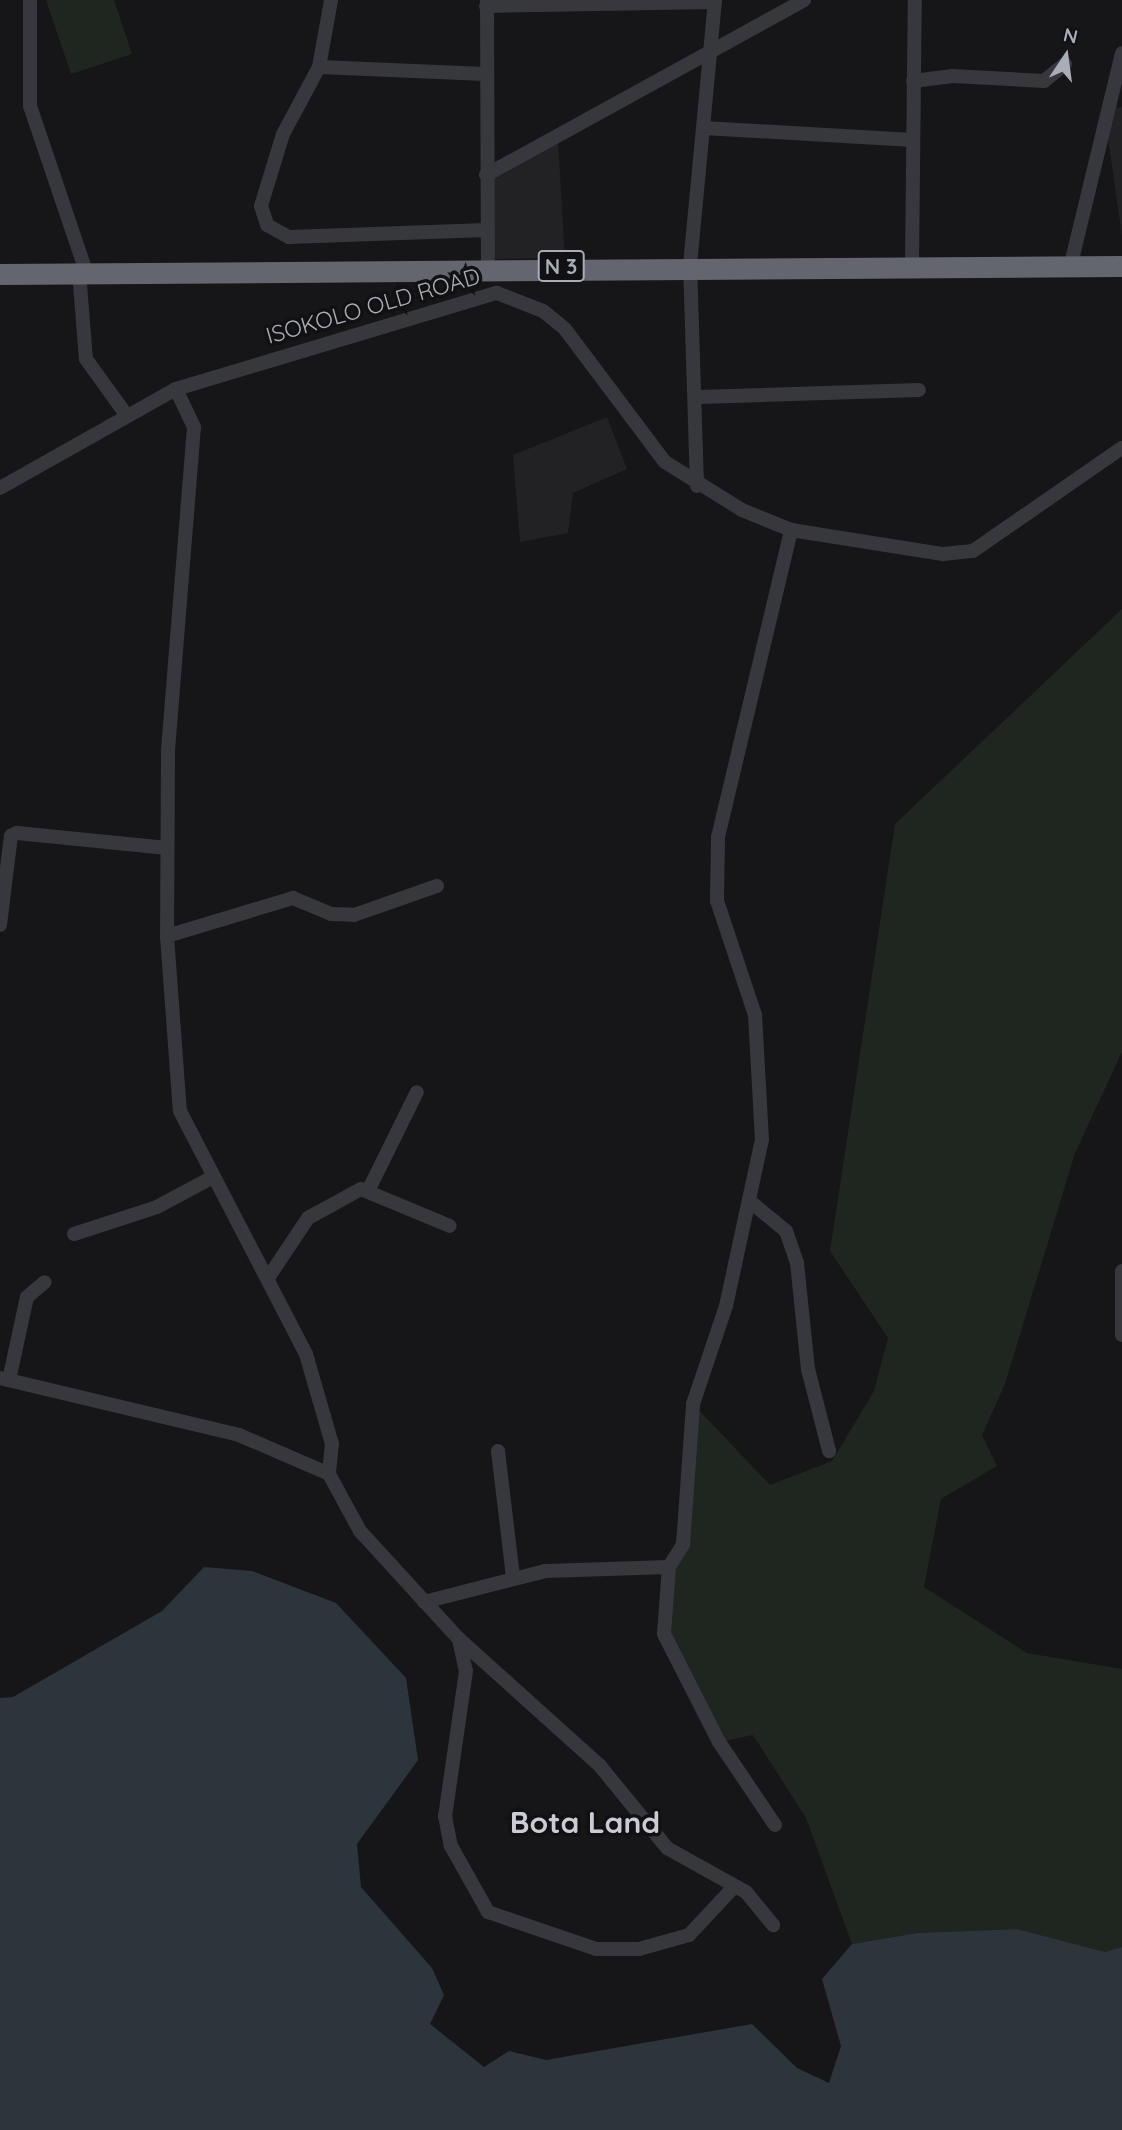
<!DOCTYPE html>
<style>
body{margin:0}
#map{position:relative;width:1122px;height:2130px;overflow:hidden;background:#161618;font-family:Quicksand,sans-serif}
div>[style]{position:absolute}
.built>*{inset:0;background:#222225}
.green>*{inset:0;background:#1e261f}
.water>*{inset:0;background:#2c353c}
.minor>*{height:14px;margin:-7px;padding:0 7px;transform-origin:7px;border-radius:7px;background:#37383d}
.highway>*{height:21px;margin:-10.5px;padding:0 10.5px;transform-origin:10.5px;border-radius:10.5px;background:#63666e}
span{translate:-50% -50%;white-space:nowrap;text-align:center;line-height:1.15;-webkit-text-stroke:7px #111113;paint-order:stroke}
.shield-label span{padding:2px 5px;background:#111113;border:2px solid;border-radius:5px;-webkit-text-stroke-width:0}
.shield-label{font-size:21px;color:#a8adb8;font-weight:700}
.street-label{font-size:23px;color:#a8adb8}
.district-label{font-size:30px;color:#c9ccd4;font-weight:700}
.north{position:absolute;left:1031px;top:21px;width:70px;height:70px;-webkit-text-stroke:5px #111113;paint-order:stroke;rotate:13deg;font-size:19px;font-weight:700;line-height:28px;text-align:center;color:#a8adb8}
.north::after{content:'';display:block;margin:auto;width:24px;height:32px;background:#a8adb8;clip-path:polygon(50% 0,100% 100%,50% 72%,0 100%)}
</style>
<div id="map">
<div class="built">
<div style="clip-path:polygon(1122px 107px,1122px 236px,1104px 110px)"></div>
<div style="clip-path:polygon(558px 142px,565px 258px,493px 259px,491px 177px)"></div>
<div style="clip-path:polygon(607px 417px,627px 469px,573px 493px,568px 533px,520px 542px,513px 455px)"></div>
</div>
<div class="green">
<div style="clip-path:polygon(46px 0,114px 0,132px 54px,71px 74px)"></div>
<div style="clip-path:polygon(1122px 609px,1122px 1052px,1075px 1153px,1005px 1384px,982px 1435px,997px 1466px,941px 1499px,924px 1587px,1027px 1653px,1122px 1669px,1122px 1947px,1105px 1952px,1017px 1929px,917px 1933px,852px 1944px,806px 1818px,753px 1735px,719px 1742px,664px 1634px,693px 1404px,770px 1485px,832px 1461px,874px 1391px,888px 1338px,830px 1251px,895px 824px)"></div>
</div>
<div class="water">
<div style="clip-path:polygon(204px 1567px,252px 1571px,336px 1603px,406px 1678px,418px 1760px,357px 1844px,361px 1887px,432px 1968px,444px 1995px,430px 2024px,484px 2067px,509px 2051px,546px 2060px,752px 2024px,797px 2068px,829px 2083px,841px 2046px,822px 1979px,852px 1944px,917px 1933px,1017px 1929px,1105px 1952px,1122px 1947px,1122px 2130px,0 2130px,0 1698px,13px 1697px,162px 1611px)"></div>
</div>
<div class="minor">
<div style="left:30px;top:0;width:106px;rotate:90deg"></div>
<div style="left:30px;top:106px;width:174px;rotate:71.3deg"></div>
<div style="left:487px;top:0;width:267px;rotate:89.8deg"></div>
<div style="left:486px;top:6px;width:229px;rotate:-1deg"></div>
<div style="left:319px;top:67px;width:68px;rotate:-79.8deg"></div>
<div style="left:485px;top:74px;width:166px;rotate:-177.6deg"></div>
<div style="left:319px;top:67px;width:76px;rotate:118.2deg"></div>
<div style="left:283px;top:134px;width:75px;rotate:107deg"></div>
<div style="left:261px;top:206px;width:20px;rotate:72deg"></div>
<div style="left:267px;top:225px;width:25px;rotate:29deg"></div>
<div style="left:289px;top:237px;width:198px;rotate:-2deg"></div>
<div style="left:913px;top:81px;width:40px;rotate:-7.1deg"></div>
<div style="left:953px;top:76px;width:91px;rotate:3.1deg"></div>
<div style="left:1044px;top:81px;width:27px;rotate:-39deg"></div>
<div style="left:704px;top:128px;width:209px;rotate:3.3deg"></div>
<div style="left:486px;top:175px;width:363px;rotate:-28.8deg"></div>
<div style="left:912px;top:265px;width:265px;rotate:-89.4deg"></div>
<div style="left:1070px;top:268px;width:221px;rotate:-76.4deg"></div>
<div style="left:79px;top:271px;width:88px;rotate:85.5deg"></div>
<div style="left:86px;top:359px;width:67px;rotate:54.2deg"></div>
<div style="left:176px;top:389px;width:42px;rotate:64.7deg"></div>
<div style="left:194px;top:427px;width:326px;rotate:94.6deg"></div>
<div style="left:168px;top:752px;width:184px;rotate:90.3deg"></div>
<div style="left:167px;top:936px;width:175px;rotate:85.8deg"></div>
<div style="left:180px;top:1111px;width:274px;rotate:62.6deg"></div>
<div style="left:306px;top:1354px;width:94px;rotate:73.9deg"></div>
<div style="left:332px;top:1444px;width:30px;rotate:96deg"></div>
<div style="left:698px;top:397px;width:221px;rotate:-1.8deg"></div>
<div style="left:697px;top:486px;width:221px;rotate:-91.8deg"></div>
<div style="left:690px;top:265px;width:266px;rotate:-84.6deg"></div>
<div style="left:0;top:488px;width:202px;rotate:-29.4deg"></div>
<div style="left:176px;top:389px;width:335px;rotate:-16.7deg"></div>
<div style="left:497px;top:293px;width:49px;rotate:21.4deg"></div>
<div style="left:543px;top:311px;width:28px;rotate:39deg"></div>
<div style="left:565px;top:329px;width:166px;rotate:53.1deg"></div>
<div style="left:665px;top:462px;width:91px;rotate:31.9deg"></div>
<div style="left:742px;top:510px;width:53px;rotate:22.2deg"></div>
<div style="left:791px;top:530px;width:154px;rotate:9deg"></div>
<div style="left:943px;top:554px;width:30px;rotate:-6deg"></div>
<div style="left:973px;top:551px;width:181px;rotate:-34.7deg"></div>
<div style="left:0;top:925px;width:90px;rotate:-83deg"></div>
<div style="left:11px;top:836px;width:7px;rotate:-27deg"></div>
<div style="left:17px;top:833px;width:151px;rotate:5.7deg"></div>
<div style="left:167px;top:936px;width:132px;rotate:-16.8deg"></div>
<div style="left:293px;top:898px;width:41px;rotate:22.8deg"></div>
<div style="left:331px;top:914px;width:23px;rotate:2deg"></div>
<div style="left:354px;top:915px;width:88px;rotate:-19.3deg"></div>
<div style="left:369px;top:1189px;width:108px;rotate:-63.7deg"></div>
<div style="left:752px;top:1203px;width:44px;rotate:39.5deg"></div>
<div style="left:786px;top:1231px;width:34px;rotate:71deg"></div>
<div style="left:797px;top:1263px;width:107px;rotate:84.1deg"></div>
<div style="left:808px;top:1369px;width:85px;rotate:75.6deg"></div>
<div style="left:74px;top:1234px;width:87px;rotate:-18deg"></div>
<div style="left:157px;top:1207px;width:64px;rotate:-28.2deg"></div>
<div style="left:1122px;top:1271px;width:64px;rotate:90deg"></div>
<div style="left:268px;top:1278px;width:72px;rotate:-56.3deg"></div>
<div style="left:308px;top:1218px;width:60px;rotate:-28.7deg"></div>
<div style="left:361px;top:1189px;width:96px;rotate:22.6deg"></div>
<div style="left:0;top:1378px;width:246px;rotate:13.4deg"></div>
<div style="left:239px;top:1435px;width:98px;rotate:23.4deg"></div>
<div style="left:329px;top:1474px;width:65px;rotate:61.5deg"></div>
<div style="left:360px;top:1531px;width:145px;rotate:47.5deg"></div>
<div style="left:458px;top:1638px;width:191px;rotate:42deg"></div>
<div style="left:600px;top:1766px;width:106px;rotate:50.7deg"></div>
<div style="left:667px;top:1848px;width:90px;rotate:29.1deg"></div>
<div style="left:746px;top:1892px;width:43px;rotate:50.7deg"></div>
<div style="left:9px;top:1380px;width:85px;rotate:-77.8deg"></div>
<div style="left:27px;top:1297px;width:23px;rotate:-40deg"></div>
<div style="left:498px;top:1451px;width:126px;rotate:83.2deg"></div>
<div style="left:669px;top:1567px;width:67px;rotate:94.3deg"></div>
<div style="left:664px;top:1634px;width:121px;rotate:63deg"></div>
<div style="left:719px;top:1742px;width:100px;rotate:56deg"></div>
<div style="left:424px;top:1602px;width:126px;rotate:-14.3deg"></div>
<div style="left:546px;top:1571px;width:123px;rotate:-1.9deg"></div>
<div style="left:669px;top:1567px;width:26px;rotate:-58deg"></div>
<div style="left:683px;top:1545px;width:141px;rotate:-85.9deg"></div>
<div style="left:693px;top:1404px;width:103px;rotate:-71.4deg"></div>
<div style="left:726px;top:1306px;width:170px;rotate:-77.8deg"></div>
<div style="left:762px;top:1140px;width:125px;rotate:-93.2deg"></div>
<div style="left:755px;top:1015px;width:120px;rotate:-108.4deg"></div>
<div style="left:717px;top:901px;width:64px;rotate:-89.1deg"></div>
<div style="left:718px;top:837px;width:316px;rotate:-76.6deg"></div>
<div style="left:459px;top:1639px;width:33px;rotate:78deg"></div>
<div style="left:466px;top:1671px;width:147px;rotate:98.2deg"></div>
<div style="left:445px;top:1816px;width:31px;rotate:79deg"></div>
<div style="left:451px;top:1846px;width:76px;rotate:60.7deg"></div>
<div style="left:488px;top:1912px;width:114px;rotate:18.9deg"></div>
<div style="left:596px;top:1949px;width:43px"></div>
<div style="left:639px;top:1949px;width:52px;rotate:-15.6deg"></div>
<div style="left:689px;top:1935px;width:64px;rotate:-46.9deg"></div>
</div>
<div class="highway">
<div style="left:0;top:274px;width:1122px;rotate:-0.41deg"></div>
</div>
<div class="shield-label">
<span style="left:561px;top:266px">N 3</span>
</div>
<div class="street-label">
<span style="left:373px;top:306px;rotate:-16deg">ISOKOLO OLD ROAD</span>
</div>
<div class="district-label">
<span style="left:585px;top:1822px">Bota Land</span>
</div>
<div class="north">N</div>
</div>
